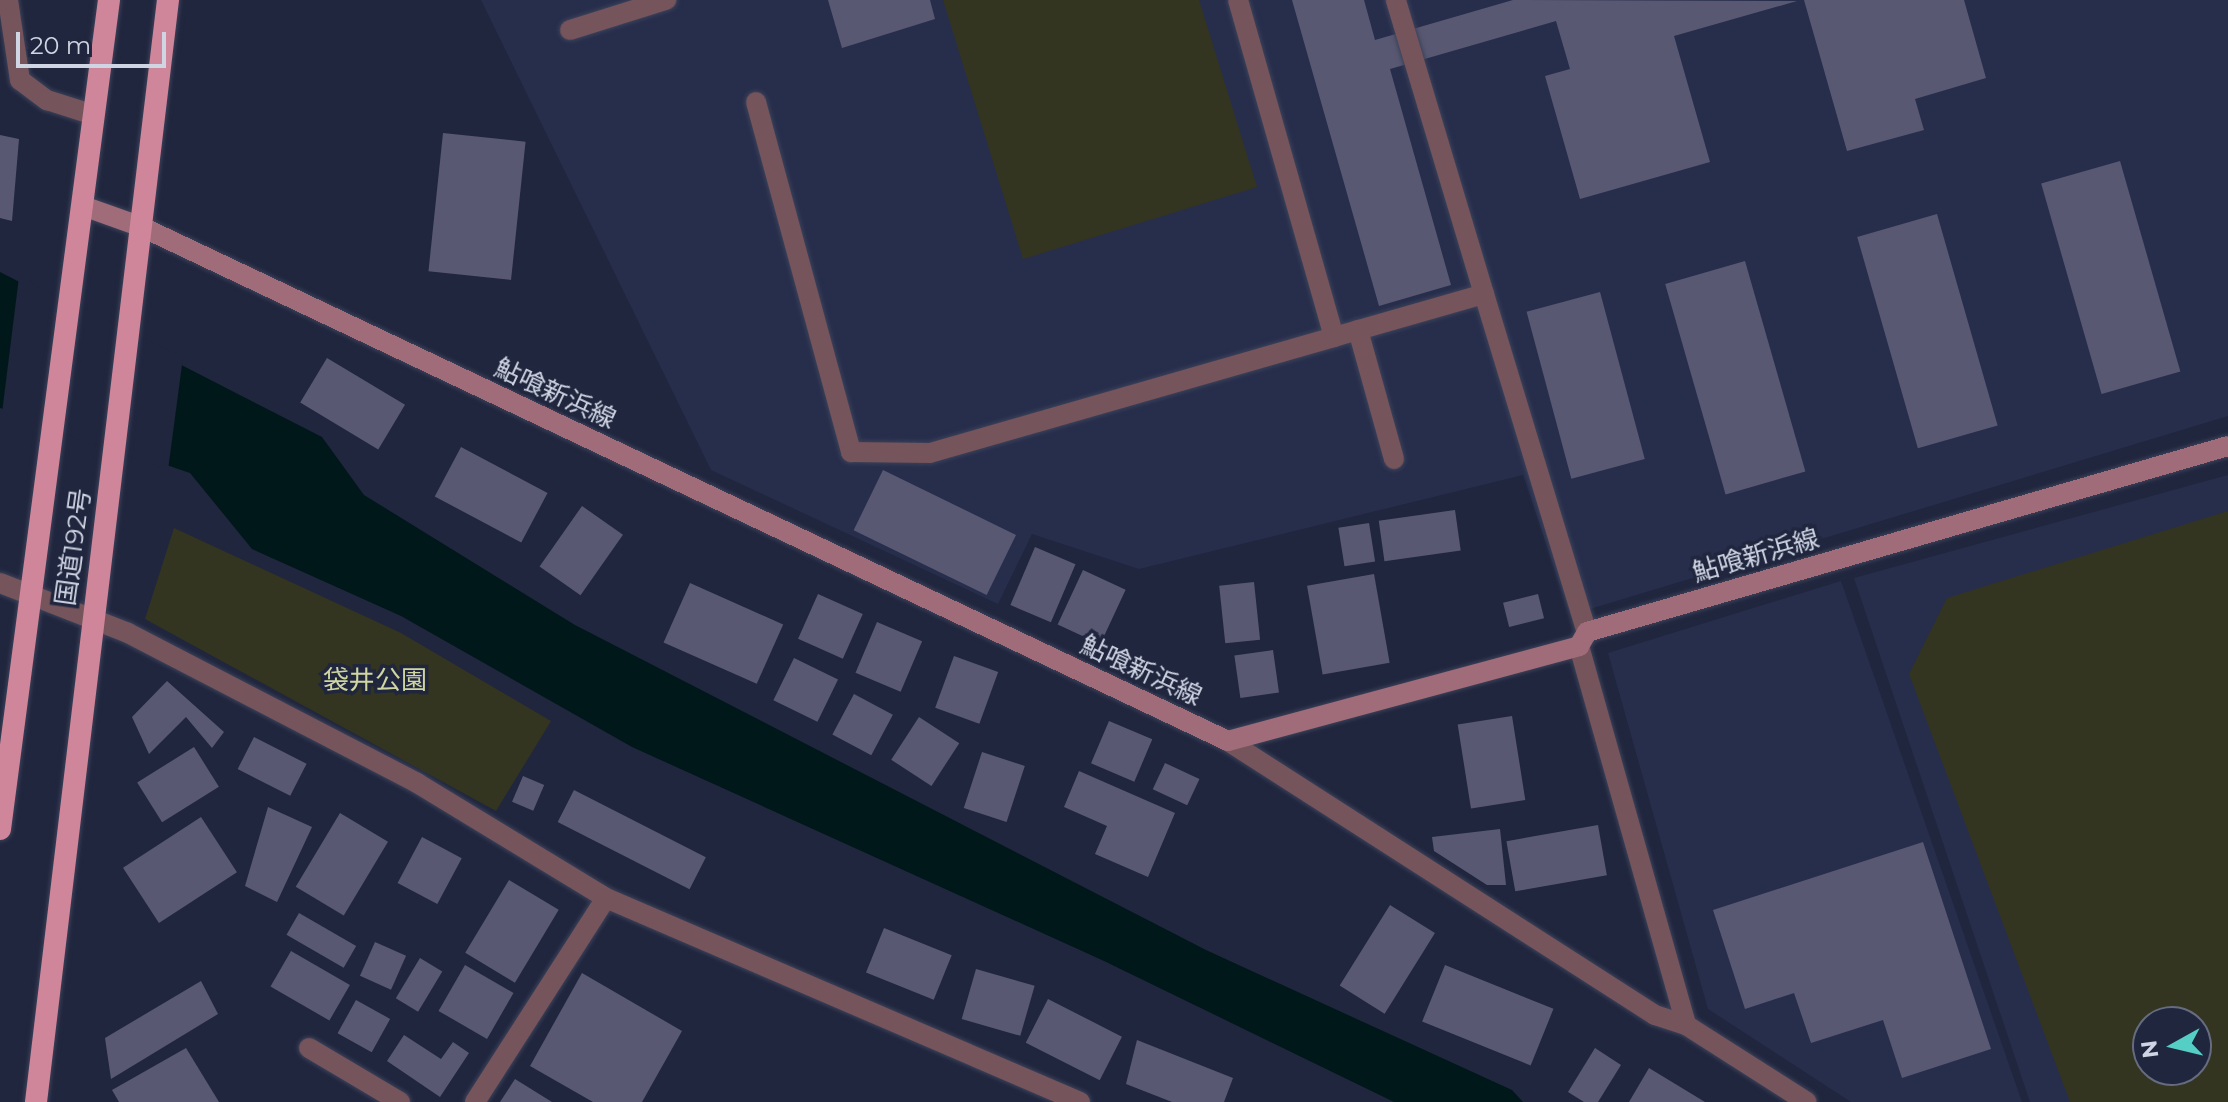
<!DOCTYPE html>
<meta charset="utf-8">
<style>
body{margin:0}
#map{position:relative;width:2228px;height:1102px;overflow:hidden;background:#20263e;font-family:Montserrat,"Noto Sans JP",sans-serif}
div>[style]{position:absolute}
.built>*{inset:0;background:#272e4c}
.green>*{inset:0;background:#333520}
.water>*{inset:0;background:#00181a}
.pier>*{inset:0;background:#20263e}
.building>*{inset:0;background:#595872;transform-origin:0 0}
.roads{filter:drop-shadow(0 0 2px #3c4259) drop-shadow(0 0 2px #3c4259)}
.service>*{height:20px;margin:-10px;padding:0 10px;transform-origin:10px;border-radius:10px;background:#75545c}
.minor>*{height:20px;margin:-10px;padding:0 10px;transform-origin:10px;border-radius:10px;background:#75545c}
.secondary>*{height:20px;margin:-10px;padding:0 10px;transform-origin:10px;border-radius:10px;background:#a06c79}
.trunk>*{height:22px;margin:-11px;padding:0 11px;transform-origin:11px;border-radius:11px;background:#d0869a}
span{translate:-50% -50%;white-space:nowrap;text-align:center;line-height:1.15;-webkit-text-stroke:7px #20263e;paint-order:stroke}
.street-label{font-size:26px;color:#d0d5e4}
.park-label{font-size:26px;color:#d0d6a0}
.north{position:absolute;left:2132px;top:1006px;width:80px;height:80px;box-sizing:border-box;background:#20263e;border:2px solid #666c80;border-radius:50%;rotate:262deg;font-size:22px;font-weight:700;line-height:32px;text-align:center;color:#d0d5e4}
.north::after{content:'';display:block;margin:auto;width:28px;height:36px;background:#55cec6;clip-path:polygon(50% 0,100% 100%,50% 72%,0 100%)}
.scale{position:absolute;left:16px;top:32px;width:150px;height:36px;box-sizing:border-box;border:4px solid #d0d5e4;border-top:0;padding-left:10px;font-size:24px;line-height:28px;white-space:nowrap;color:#d0d5e4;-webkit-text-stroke:6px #20263e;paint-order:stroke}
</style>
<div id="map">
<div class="built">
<div style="clip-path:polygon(481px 0,2228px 0,2228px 416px,1570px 615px,1523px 475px,1139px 569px,1032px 534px,998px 604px,711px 470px)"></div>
<div style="clip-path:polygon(evenodd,2228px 475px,2228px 1102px,2030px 1102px,1854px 578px,2228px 475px,2148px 1022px,2196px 1022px,2196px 1070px,2148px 1070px,2148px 1022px)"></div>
<div style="clip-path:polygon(1841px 581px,2022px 1102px,1851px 1102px,1708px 1009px,1608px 653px)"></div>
</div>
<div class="green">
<div style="clip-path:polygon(943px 0,1199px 0,1257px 187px,1023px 259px)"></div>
<div style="clip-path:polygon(evenodd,2228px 511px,2228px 1102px,2070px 1102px,1909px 674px,1947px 598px,2228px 511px,2148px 1022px,2196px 1022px,2196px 1070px,2148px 1070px,2148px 1022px)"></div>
<div style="clip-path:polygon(174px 528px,401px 633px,551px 721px,496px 811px,145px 619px)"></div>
</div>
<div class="water">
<div style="clip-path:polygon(0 272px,322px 437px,364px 495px,575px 625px,1206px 950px,1512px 1090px,1523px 1102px,1394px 1102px,1104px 961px,632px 747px,401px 616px,252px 549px,190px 473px,0 408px)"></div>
</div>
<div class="pier">
<div style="clip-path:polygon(19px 277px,183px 357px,168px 470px,2px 413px)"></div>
</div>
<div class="building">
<div style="clip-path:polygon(828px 0,930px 0,935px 19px,842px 48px)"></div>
<div style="clip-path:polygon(1292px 0,1364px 0,1375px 40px,1513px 0,1797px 1px,1674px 36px,1710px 162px,1580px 199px,1545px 76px,1570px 69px,1556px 21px,1390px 69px,1451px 285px,1379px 306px)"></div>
<div style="clip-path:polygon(1804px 0,1964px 0,1986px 78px,1915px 99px,1924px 130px,1847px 151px)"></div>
<div style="left:443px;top:133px;width:83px;height:139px;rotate:6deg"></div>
<div style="clip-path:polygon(0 135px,19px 139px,12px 221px,0 218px)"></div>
<div style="left:2120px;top:161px;width:219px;height:82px;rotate:74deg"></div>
<div style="left:1937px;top:214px;width:220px;height:83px;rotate:74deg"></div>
<div style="left:1745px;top:261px;width:219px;height:83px;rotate:74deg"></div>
<div style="left:1600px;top:292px;width:173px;height:76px;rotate:75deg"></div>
<div style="left:327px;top:358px;width:91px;height:52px;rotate:31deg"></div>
<div style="left:461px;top:447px;width:98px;height:56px;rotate:28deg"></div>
<div style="left:883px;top:470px;width:148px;height:67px;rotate:26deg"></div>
<div style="left:582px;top:506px;width:50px;height:74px;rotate:35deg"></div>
<div style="left:1455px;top:510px;width:41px;height:77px;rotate:82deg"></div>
<div style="left:1369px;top:523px;width:39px;height:31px;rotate:81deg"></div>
<div style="left:1035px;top:547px;width:44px;height:63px;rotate:23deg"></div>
<div style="left:1083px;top:570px;width:47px;height:60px;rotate:25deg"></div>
<div style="left:1374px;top:574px;width:90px;height:68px;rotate:80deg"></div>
<div style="left:1254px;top:582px;width:58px;height:35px;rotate:84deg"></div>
<div style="left:690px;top:583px;width:102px;height:65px;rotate:24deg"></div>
<div style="left:818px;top:594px;width:49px;height:49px;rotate:24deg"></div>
<div style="left:1538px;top:594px;width:25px;height:36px;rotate:76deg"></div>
<div style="left:877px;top:622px;width:49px;height:55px;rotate:23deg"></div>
<div style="left:1273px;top:650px;width:43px;height:39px;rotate:82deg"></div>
<div style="left:954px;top:656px;width:47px;height:55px;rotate:20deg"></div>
<div style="left:794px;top:658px;width:49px;height:47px;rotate:26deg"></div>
<div style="clip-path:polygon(167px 681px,224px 732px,212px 748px,186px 717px,149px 754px,132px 717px)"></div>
<div style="left:854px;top:694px;width:44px;height:46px;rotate:28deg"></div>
<div style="left:1512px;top:716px;width:85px;height:55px;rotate:81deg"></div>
<div style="left:919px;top:717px;width:48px;height:51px;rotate:33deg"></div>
<div style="left:1109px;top:721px;width:47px;height:46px;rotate:23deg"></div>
<div style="left:254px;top:737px;width:59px;height:36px;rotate:27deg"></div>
<div style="left:194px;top:747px;width:47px;height:67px;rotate:58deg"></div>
<div style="left:982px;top:752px;width:45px;height:59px;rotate:18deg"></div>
<div style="left:1165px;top:763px;width:38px;height:29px;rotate:25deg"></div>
<div style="clip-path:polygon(1079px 771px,1175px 813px,1148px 877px,1095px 854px,1107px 826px,1064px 807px)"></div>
<div style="left:523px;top:776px;width:23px;height:28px;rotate:23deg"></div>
<div style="left:574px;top:790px;width:148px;height:36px;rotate:27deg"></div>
<div style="clip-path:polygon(268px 807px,312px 827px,277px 902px,245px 886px)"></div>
<div style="left:340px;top:813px;width:56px;height:86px;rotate:31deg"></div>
<div style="left:201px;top:817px;width:66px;height:93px;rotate:57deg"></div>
<div style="left:1598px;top:825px;width:51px;height:93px;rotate:80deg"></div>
<div style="clip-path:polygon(1500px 829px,1506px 885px,1487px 885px,1434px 851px,1432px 837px)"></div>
<div style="left:422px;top:837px;width:45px;height:52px;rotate:28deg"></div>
<div style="clip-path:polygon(1923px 842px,1991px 1049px,1902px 1078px,1883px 1020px,1811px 1043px,1794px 993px,1745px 1009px,1713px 910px)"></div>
<div style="left:509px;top:880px;width:58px;height:85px;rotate:31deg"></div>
<div style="left:1390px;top:905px;width:53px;height:95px;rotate:32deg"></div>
<div style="left:299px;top:913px;width:66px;height:25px;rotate:30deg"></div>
<div style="left:884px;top:928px;width:73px;height:48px;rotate:22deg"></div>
<div style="left:375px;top:942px;width:34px;height:37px;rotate:24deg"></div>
<div style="left:291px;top:951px;width:68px;height:41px;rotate:30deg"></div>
<div style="left:420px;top:958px;width:26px;height:47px;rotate:31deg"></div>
<div style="left:465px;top:965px;width:56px;height:53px;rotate:30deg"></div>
<div style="left:1445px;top:965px;width:117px;height:61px;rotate:22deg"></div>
<div style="left:976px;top:969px;width:61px;height:52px;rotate:16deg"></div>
<div style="clip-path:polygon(582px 973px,682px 1031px,642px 1102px,593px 1102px,530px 1066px)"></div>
<div style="clip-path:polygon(201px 981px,218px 1014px,111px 1079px,105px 1038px)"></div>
<div style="left:1048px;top:999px;width:83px;height:49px;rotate:27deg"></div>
<div style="left:356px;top:1000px;width:39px;height:38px;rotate:29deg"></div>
<div style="clip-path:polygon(404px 1035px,441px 1059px,453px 1042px,469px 1053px,440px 1097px,387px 1061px)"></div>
<div style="clip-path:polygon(1137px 1040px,1233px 1078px,1224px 1102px,1172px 1102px,1126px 1084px)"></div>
<div style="clip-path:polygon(186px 1048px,219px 1102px,119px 1102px,112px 1090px)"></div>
<div style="clip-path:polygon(1595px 1048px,1621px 1065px,1598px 1102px,1584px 1102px,1568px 1092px)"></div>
<div style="clip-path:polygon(1649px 1068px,1705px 1102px,1629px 1102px)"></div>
<div style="clip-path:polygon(515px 1079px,552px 1102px,500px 1102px)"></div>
</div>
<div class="roads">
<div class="service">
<div style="left:570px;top:30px;width:101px;rotate:-17.4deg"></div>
<div style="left:756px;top:102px;width:363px;rotate:74.8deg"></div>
<div style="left:851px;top:452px;width:79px;rotate:0.7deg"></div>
<div style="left:930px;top:453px;width:420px;rotate:-16deg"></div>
<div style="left:1334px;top:337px;width:350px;rotate:-105.9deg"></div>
<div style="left:1484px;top:294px;width:353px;rotate:73.1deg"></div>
<div style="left:1358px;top:330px;width:134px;rotate:74.4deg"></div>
<div style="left:1334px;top:337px;width:156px;rotate:-16deg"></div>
<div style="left:1484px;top:294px;width:307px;rotate:-106.7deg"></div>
</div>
<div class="minor">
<div style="left:8px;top:0;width:81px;rotate:81.5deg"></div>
<div style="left:20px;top:80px;width:34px;rotate:37deg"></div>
<div style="left:47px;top:100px;width:49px;rotate:17.7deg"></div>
<div style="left:0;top:583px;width:137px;rotate:21.3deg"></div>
<div style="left:128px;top:633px;width:326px;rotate:27.4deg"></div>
<div style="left:417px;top:783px;width:221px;rotate:31.3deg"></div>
<div style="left:606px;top:898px;width:516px;rotate:23.29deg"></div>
<div style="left:1579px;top:646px;width:394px;rotate:74.2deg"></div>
<div style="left:1228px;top:741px;width:507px;rotate:32.69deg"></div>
<div style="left:1655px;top:1015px;width:33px;rotate:18deg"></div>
<div style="left:1686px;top:1025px;width:143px;rotate:32.5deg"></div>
<div style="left:309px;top:1048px;width:106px;rotate:30.7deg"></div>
<div style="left:475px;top:1102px;width:242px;rotate:-57.3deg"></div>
</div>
<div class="secondary">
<div style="left:83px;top:206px;width:63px;rotate:19.6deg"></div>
<div style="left:142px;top:227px;width:1201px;rotate:25.33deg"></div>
<div style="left:1228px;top:741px;width:364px;rotate:-15.1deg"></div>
<div style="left:1579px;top:646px;width:16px;rotate:-60deg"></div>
<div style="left:1587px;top:632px;width:667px;rotate:-16.18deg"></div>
</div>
<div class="trunk">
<div style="left:0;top:829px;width:836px;rotate:-82.51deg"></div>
<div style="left:36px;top:1102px;width:1110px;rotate:-83.17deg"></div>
</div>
</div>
<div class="street-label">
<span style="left:555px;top:394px;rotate:25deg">鮎喰新浜線</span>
<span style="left:74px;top:547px;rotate:-82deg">国道192号</span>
<span style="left:1756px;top:556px;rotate:-16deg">鮎喰新浜線</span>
<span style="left:1141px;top:671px;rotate:25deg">鮎喰新浜線</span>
</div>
<div class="park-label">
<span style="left:375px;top:681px">袋井公園</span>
</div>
<div class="north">N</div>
<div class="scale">20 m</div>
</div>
